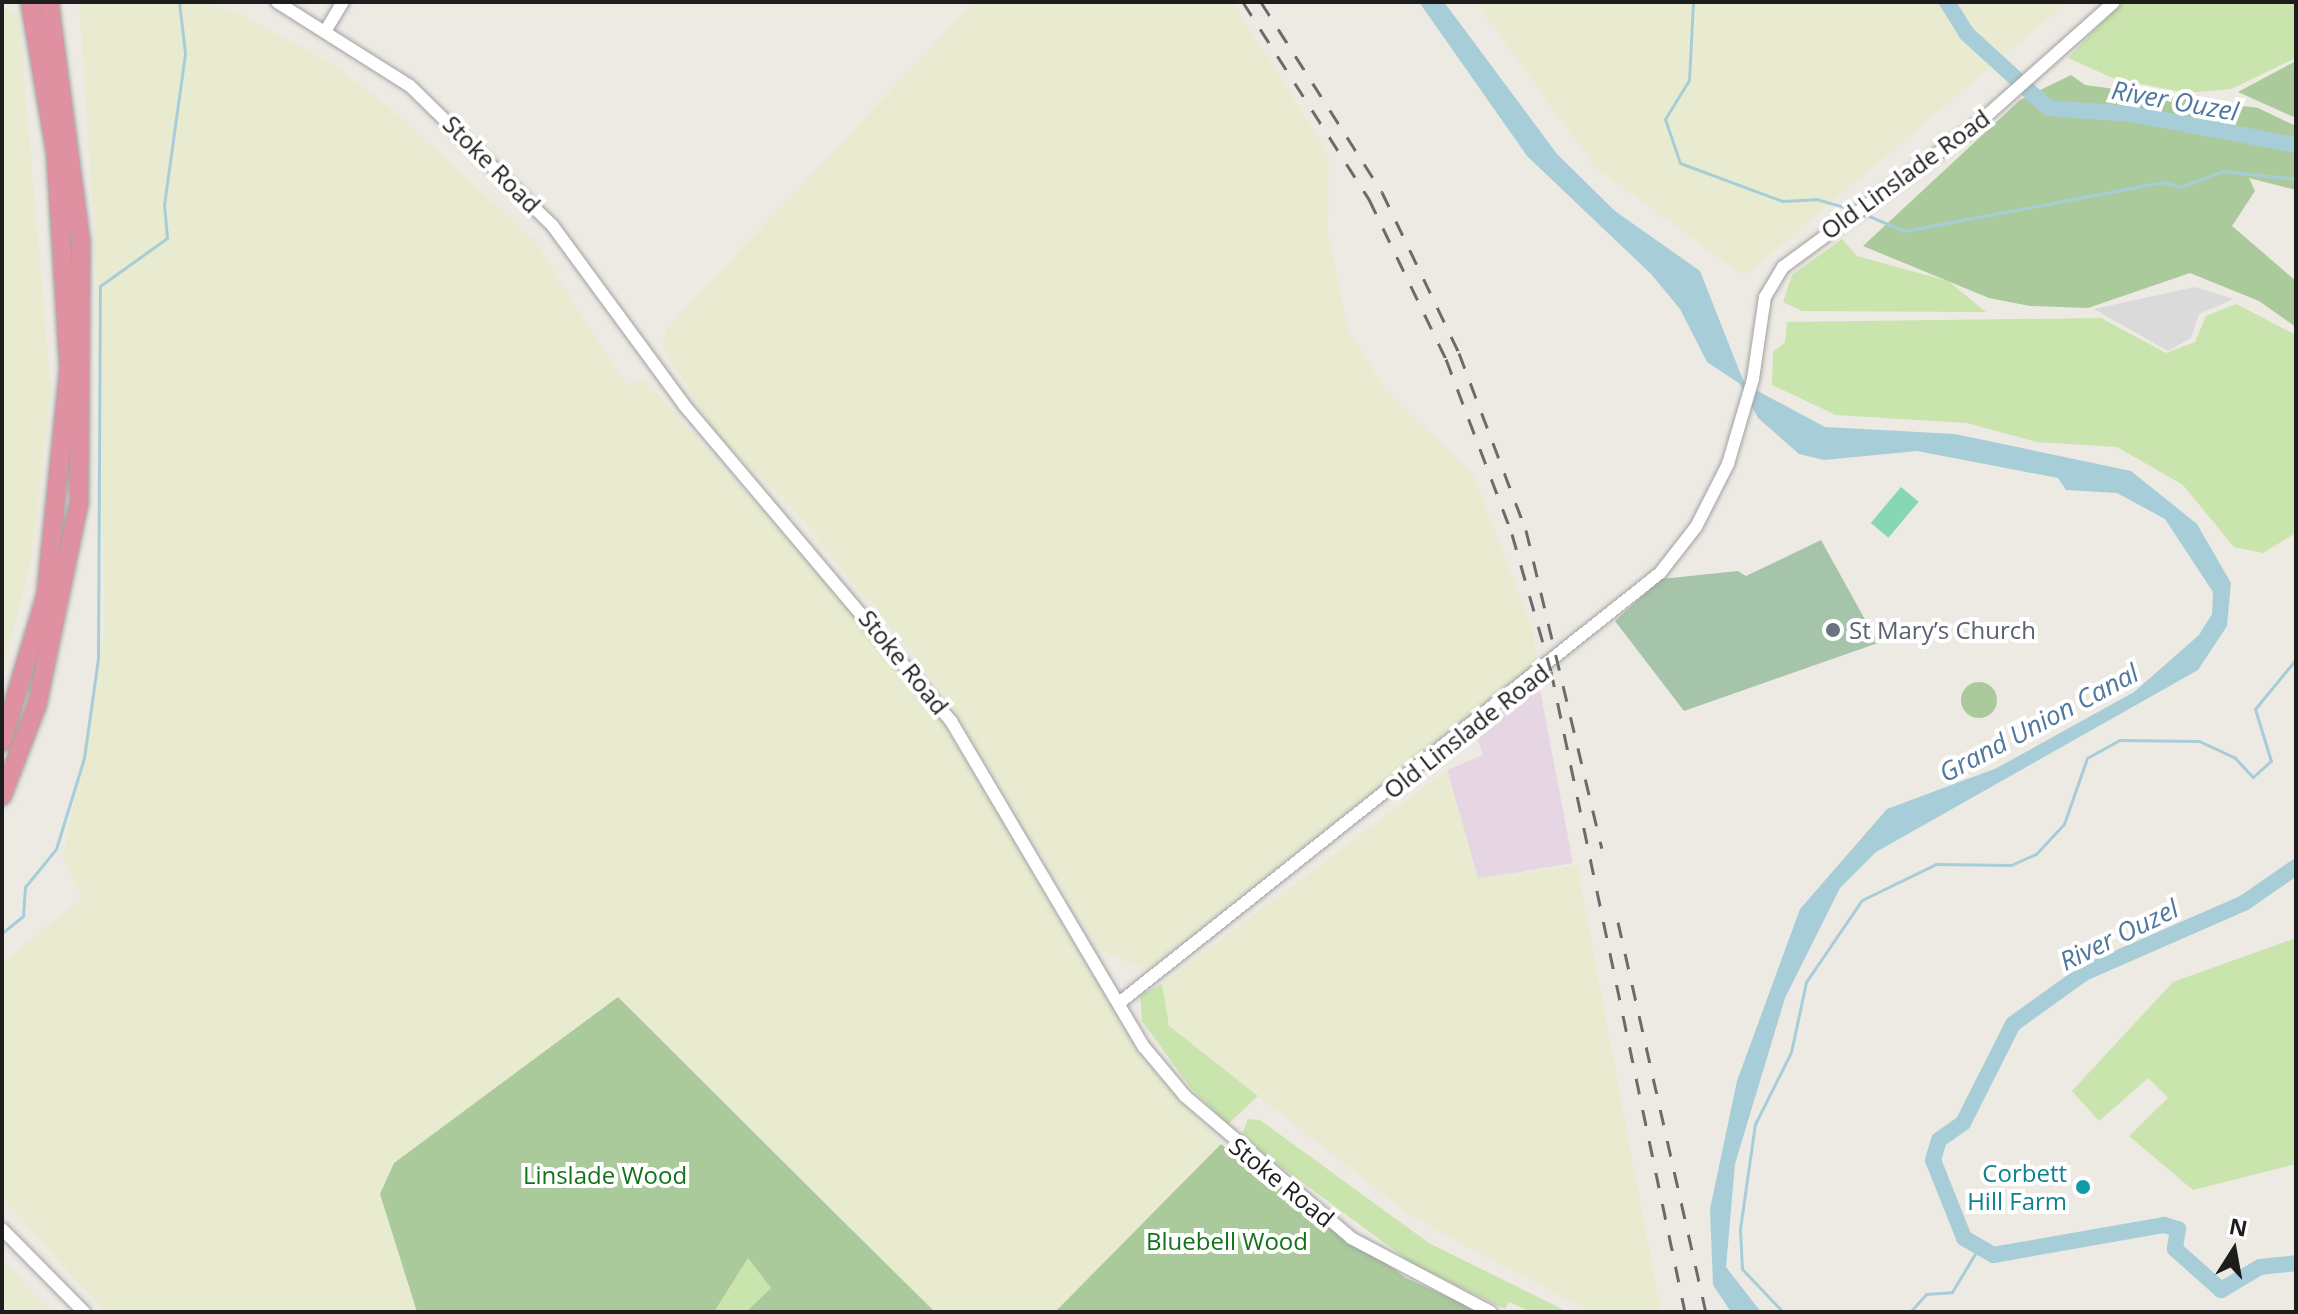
<!DOCTYPE html>
<meta charset="utf-8">
<style>
body{margin:0}
#map{position:relative;width:2298px;height:1314px;overflow:hidden;background:#edeae4;font-family:"Open Sans",sans-serif}
div>[style]{position:absolute}
.residential>*{inset:0;background:#dbdada}
.industrial>*{inset:0;background:#e6d6e3}
.farmland>*{inset:0;background:#e9ebd0}
.grass>*{inset:0;background:#c9e4ad}
.forest>*{inset:0;background:#aaca9b}
.round{border-radius:50%}
.cemetery>*{inset:0;background:#a6c4aa}
.pitch>*{inset:0;background:#87d7b7;transform-origin:0 0}
.water>*{inset:0;background:#a7ced8}
.stream>*{height:3px;margin:-1.5px;padding:0 1.5px;transform-origin:1.5px;border-radius:1.5px;background:#a7ced8}
.river>*{height:16px;margin:-8px;padding:0 8px;transform-origin:8px;border-radius:8px;background:#a7ced8}
.roads{filter:drop-shadow(0 0 2px #a1a1a1) drop-shadow(0 0 2px #a1a1a1)}
.minor>*{height:12px;margin:-6px;padding:0 6px;transform-origin:6px;border-radius:6px;background:#fff}
.highway>*{height:18px;margin:-9px;padding:0 9px;transform-origin:9px;border-radius:9px;background:#df91a1}
.rail>*{height:3px;margin-top:-1.5px;transform-origin:0;background:repeating-linear-gradient(90deg,#6b6b6b 0 16px,transparent 0 32px)}
.dots>*{width:22px;height:22px;translate:-50% -50%;box-sizing:border-box;border:4px solid #fff;border-radius:50%}
span{translate:-50% -50%;white-space:nowrap;text-align:center;line-height:1.15;-webkit-text-stroke:8px #fff;paint-order:stroke}
.street-label{font-size:24px;color:#1d1d1d}
.worship-label{font-size:24px;color:#5b616d}
.left{translate:0 -50%;text-align:left}
.culture-label{font-size:24px;color:#0d838f}
.right{translate:-100% -50%;text-align:right}
.park-label{font-size:24px;color:#14721a}
.water-label{font-size:26px;color:#4e789e;font-style:italic}
.frame{position:absolute;inset:0;border:4px solid #1d1d1d;pointer-events:none}
.north{position:absolute;left:2194px;top:1210px;width:80px;height:80px;-webkit-text-stroke:6px #fff;paint-order:stroke;rotate:11deg;font-size:22px;font-weight:700;line-height:32px;text-align:center;color:#1d1d1d}
.north::after{content:'';display:block;margin:auto;width:28px;height:36px;background:#1d1d1d;clip-path:polygon(50% 0,100% 100%,50% 72%,0 100%)}
</style>
<div id="map">
<div class="residential">
<div style="clip-path:polygon(2195px 287px,2234px 299px,2199px 314px,2191px 338px,2168px 351px,2094px 309px)"></div>
</div>
<div class="industrial">
<div style="clip-path:polygon(1539px 684px,1573px 863px,1478px 879px,1447px 770px,1483px 755px,1478px 741px,1488px 722px)"></div>
</div>
<div class="farmland">
<div style="clip-path:polygon(79px 2px,199px 2px,239px 14px,328px 61px,388px 106px,534px 240px,626px 385px,644px 379px,926px 695px,1142px 1059px,1221px 1144px,1055px 1312px,935px 1312px,618px 997px,380px 1194px,417px 1312px,105px 1312px,2px 1197px,2px 964px,83px 897px,63px 860px,105px 629px,95px 240px)"></div>
<div style="clip-path:polygon(974px 2px,1233px 2px,1329px 155px,1328px 231px,1348px 329px,1386px 391px,1472px 472px,1533px 631px,1537px 662px,1147px 969px,1100px 951px,944px 693px,787px 502px,717px 435px,662px 346px,667px 328px)"></div>
<div style="clip-path:polygon(1476px 2px,2067px 2px,1744px 276px,1596px 168px)"></div>
<div style="clip-path:polygon(2px 6px,19px 17px,51px 391px,31px 562px,2px 673px)"></div>
<div style="clip-path:polygon(1447px 770px,1478px 878px,1577px 865px,1661px 1312px,1591px 1312px,1414px 1218px,1168px 1026px,1162px 984px)"></div>
<div style="clip-path:polygon(2px 1257px,38px 1299px,53px 1312px,2px 1312px)"></div>
</div>
<div class="grass">
<div style="clip-path:polygon(2121px 2px,2296px 2px,2296px 58px,2231px 89px,2188px 93px,2115px 79px,2068px 58px)"></div>
<div style="clip-path:polygon(1842px 239px,1857px 256px,1948px 281px,1986px 312px,1802px 311px,1783px 302px,1792px 275px)"></div>
<div style="clip-path:polygon(2236px 304px,2296px 335px,2296px 533px,2263px 553px,2234px 547px,2183px 485px,2117px 447px,2037px 442px,1967px 423px,1836px 415px,1772px 385px,1773px 352px,1785px 342px,1787px 322px,2101px 318px,2166px 353px,2195px 342px,2206px 316px)"></div>
<div style="clip-path:polygon(2296px 938px,2296px 1164px,2193px 1190px,2129px 1136px,2168px 1098px,2148px 1078px,2099px 1121px,2072px 1091px,2173px 982px)"></div>
<div style="clip-path:polygon(1162px 984px,1169px 1026px,1258px 1096px,1228px 1124px,1190px 1087px,1142px 1021px,1140px 995px)"></div>
<div style="clip-path:polygon(1248px 1119px,1260px 1120px,1429px 1243px,1568px 1312px,1532px 1312px,1509px 1302px,1505px 1309px,1413px 1264px,1241px 1137px)"></div>
<div style="clip-path:polygon(748px 1257px,771px 1288px,746px 1312px,714px 1312px)"></div>
</div>
<div class="forest">
<div style="clip-path:polygon(2296px 61px,2296px 118px,2238px 92px)"></div>
<div style="clip-path:polygon(2071px 75px,2085px 85px,2258px 108px,2296px 126px,2296px 190px,2249px 178px,2255px 191px,2232px 226px,2296px 281px,2296px 327px,2259px 301px,2190px 273px,2088px 308px,2030px 306px,1989px 298px,1863px 246px,2020px 100px)"></div>
<div class="round" style="left:1961px;top:682px;width:36px;height:36px"></div>
<div style="clip-path:polygon(618px 997px,854px 1232px,935px 1312px,746px 1312px,771px 1288px,748px 1258px,714px 1312px,417px 1312px,380px 1194px,394px 1163px)"></div>
<div style="clip-path:polygon(1221px 1144px,1406px 1278px,1481px 1312px,1055px 1312px)"></div>
</div>
<div class="cemetery">
<div style="clip-path:polygon(1821px 540px,1878px 643px,1684px 711px,1615px 621px,1661px 579px,1738px 571px,1746px 576px)"></div>
</div>
<div class="pitch">
<div style="left:1901px;top:487px;width:23px;height:47px;rotate:40deg"></div>
</div>
<div class="water">
<div style="clip-path:polygon(1419px 2px,1444px 2px,1557px 154px,1615px 211px,1700px 271px,1743px 380px,1754px 389px,1825px 427px,1955px 434px,2131px 471px,2197px 524px,2231px 583px,2227px 626px,2198px 670px,1876px 852px,1840px 888px,1785px 998px,1735px 1164px,1726px 1267px,1761px 1312px,1731px 1312px,1713px 1285px,1710px 1209px,1737px 1081px,1800px 909px,1887px 809px,1997px 768px,2134px 692px,2199px 635px,2212px 614px,2213px 592px,2165px 519px,2117px 493px,2066px 490px,2058px 478px,1917px 451px,1824px 460px,1799px 454px,1758px 418px,1740px 384px,1707px 362px,1680px 309px,1651px 274px,1527px 156px)"></div>
</div>
<div class="stream">
<div style="left:1693px;top:2px;width:78px;rotate:92.9deg"></div>
<div style="left:1689px;top:80px;width:46px;rotate:121.6deg"></div>
<div style="left:1665px;top:119px;width:46px;rotate:71.2deg"></div>
<div style="left:1680px;top:163px;width:109px;rotate:20.4deg"></div>
<div style="left:1782px;top:201px;width:34px;rotate:-3deg"></div>
<div style="left:1816px;top:199px;width:41px;rotate:15.8deg"></div>
<div style="left:1862px;top:213px;width:46px;rotate:23.2deg"></div>
<div style="left:1904px;top:231px;width:264px;rotate:-10.7deg"></div>
<div style="left:2163px;top:182px;width:18px;rotate:16deg"></div>
<div style="left:2180px;top:187px;width:46px;rotate:-20.4deg"></div>
<div style="left:2223px;top:171px;width:73px;rotate:6.3deg"></div>
<div style="left:2px;top:933px;width:27px;rotate:-39deg"></div>
<div style="left:23px;top:916px;width:29px;rotate:-86deg"></div>
<div style="left:25px;top:887px;width:49px;rotate:-50.8deg"></div>
<div style="left:56px;top:849px;width:95px;rotate:-72.9deg"></div>
<div style="left:84px;top:758px;width:101px;rotate:-82deg"></div>
<div style="left:98px;top:658px;width:372px;rotate:-89.7deg"></div>
<div style="left:100px;top:286px;width:82px;rotate:-35.6deg"></div>
<div style="left:167px;top:238px;width:33px;rotate:-95deg"></div>
<div style="left:164px;top:205px;width:153px;rotate:-82.1deg"></div>
<div style="left:185px;top:53px;width:51px;rotate:-96.7deg"></div>
<div style="left:1783px;top:1312px;width:59px;rotate:-133.6deg"></div>
<div style="left:1742px;top:1269px;width:40px;rotate:-92.9deg"></div>
<div style="left:1740px;top:1229px;width:106px;rotate:-81.9deg"></div>
<div style="left:1755px;top:1124px;width:80px;rotate:-63.4deg"></div>
<div style="left:1791px;top:1052px;width:72px;rotate:-77.9deg"></div>
<div style="left:1806px;top:982px;width:99px;rotate:-55.7deg"></div>
<div style="left:1862px;top:900px;width:82px;rotate:-25.9deg"></div>
<div style="left:1936px;top:864px;width:75px;rotate:0.8deg"></div>
<div style="left:2011px;top:865px;width:27px;rotate:-24deg"></div>
<div style="left:2036px;top:854px;width:41px;rotate:-47deg"></div>
<div style="left:2064px;top:824px;width:70px;rotate:-70.8deg"></div>
<div style="left:2087px;top:758px;width:38px;rotate:-29deg"></div>
<div style="left:2120px;top:740px;width:79px;rotate:0.7deg"></div>
<div style="left:2199px;top:741px;width:40px;rotate:25deg"></div>
<div style="left:2235px;top:758px;width:26px;rotate:47deg"></div>
<div style="left:2253px;top:777px;width:24px;rotate:-42deg"></div>
<div style="left:2271px;top:761px;width:54px;rotate:-107.1deg"></div>
<div style="left:2255px;top:709px;width:65px;rotate:-50.6deg"></div>
<div style="left:1853px;top:1312px;width:8px"></div>
<div style="left:1910px;top:1312px;width:24px;rotate:-48deg"></div>
<div style="left:1926px;top:1294px;width:26px;rotate:-4deg"></div>
<div style="left:1952px;top:1292px;width:52px;rotate:-59deg"></div>
</div>
<div class="river">
<div style="left:1947px;top:2px;width:36px;rotate:58deg"></div>
<div style="left:1966px;top:33px;width:111px;rotate:42.4deg"></div>
<div style="left:2048px;top:108px;width:83px;rotate:4.1deg"></div>
<div style="left:2131px;top:114px;width:168px;rotate:10.6deg"></div>
<div style="left:2296px;top:867px;width:63px;rotate:145.3deg"></div>
<div style="left:2244px;top:903px;width:175px;rotate:156.4deg"></div>
<div style="left:2084px;top:973px;width:87px;rotate:144.3deg"></div>
<div style="left:2013px;top:1024px;width:111px;rotate:116.8deg"></div>
<div style="left:1963px;top:1123px;width:29px;rotate:145deg"></div>
<div style="left:1939px;top:1140px;width:21px;rotate:107deg"></div>
<div style="left:1933px;top:1160px;width:84px;rotate:68.3deg"></div>
<div style="left:1964px;top:1238px;width:34px;rotate:30deg"></div>
<div style="left:1993px;top:1255px;width:174px;rotate:-10deg"></div>
<div style="left:2164px;top:1225px;width:15px;rotate:16deg"></div>
<div style="left:2178px;top:1229px;width:20px;rotate:99deg"></div>
<div style="left:2175px;top:1249px;width:62px;rotate:41.7deg"></div>
<div style="left:2221px;top:1290px;width:45px;rotate:-30.5deg"></div>
<div style="left:2260px;top:1267px;width:36px;rotate:-6deg"></div>
</div>
<div class="roads">
<div class="minor">
<div style="left:277px;top:2px;width:157px;rotate:32.3deg"></div>
<div style="left:410px;top:86px;width:199px;rotate:44.4deg"></div>
<div style="left:552px;top:225px;width:223px;rotate:53.7deg"></div>
<div style="left:684px;top:405px;width:414px;rotate:49.8deg"></div>
<div style="left:951px;top:721px;width:379px;rotate:59.4deg"></div>
<div style="left:1144px;top:1047px;width:64px;rotate:50.1deg"></div>
<div style="left:1185px;top:1096px;width:218px;rotate:40.5deg"></div>
<div style="left:1351px;top:1238px;width:158px;rotate:27.9deg"></div>
<div style="left:326px;top:30px;width:33px;rotate:-59deg"></div>
<div style="left:1119px;top:1003px;width:691px;rotate:-38.48deg"></div>
<div style="left:1660px;top:573px;width:58px;rotate:-52deg"></div>
<div style="left:1696px;top:527px;width:71px;rotate:-63.1deg"></div>
<div style="left:1728px;top:464px;width:89px;rotate:-73.6deg"></div>
<div style="left:1753px;top:379px;width:83px;rotate:-81.7deg"></div>
<div style="left:1765px;top:297px;width:35px;rotate:-59deg"></div>
<div style="left:1783px;top:267px;width:238px;rotate:-36.3deg"></div>
<div style="left:1975px;top:126px;width:186px;rotate:-41.7deg"></div>
<div style="left:2px;top:1229px;width:117px;rotate:45.3deg"></div>
</div>
<div class="highway">
<div style="left:2px;top:742px;width:153px;rotate:-73.3deg"></div>
<div style="left:46px;top:595px;width:227px;rotate:-84.2deg"></div>
<div style="left:69px;top:369px;width:214px;rotate:-93.5deg"></div>
<div style="left:56px;top:155px;width:155px;rotate:-99.6deg"></div>
<div style="left:2px;top:796px;width:97px;rotate:-69deg"></div>
<div style="left:37px;top:705px;width:206px;rotate:-78.3deg"></div>
<div style="left:79px;top:503px;width:259px;rotate:-89.6deg"></div>
<div style="left:81px;top:244px;width:244px;rotate:-97.5deg"></div>
</div>
</div>
<div class="rail">
<div style="left:1243px;top:2px;width:234px;rotate:57.4deg"></div>
<div style="left:1369px;top:199px;width:178px;rotate:64.3deg"></div>
<div style="left:1446px;top:359px;width:187px;rotate:69.3deg"></div>
<div style="left:1512px;top:534px;width:142px;rotate:74.1deg"></div>
<div style="left:1551px;top:671px;width:655px;rotate:78.19deg"></div>
<div style="left:1261px;top:2px;width:225px;rotate:57.5deg"></div>
<div style="left:1382px;top:192px;width:178px;rotate:64.4deg"></div>
<div style="left:1459px;top:353px;width:189px;rotate:69.3deg"></div>
<div style="left:1526px;top:530px;width:327px;rotate:76.6deg"></div>
<div style="left:1618px;top:922px;width:400px;rotate:77.3deg"></div>
</div>
<div class="dots">
<div style="left:1833px;top:630px;background:#6b7280"></div>
<div style="left:2083px;top:1187px;background:#0f9aa8"></div>
</div>
<div class="street-label">
<span style="left:492px;top:164px;rotate:45deg">Stoke Road</span>
<span style="left:1905px;top:174px;rotate:-36deg">Old Linslade Road</span>
<span style="left:904px;top:662px;rotate:51deg">Stoke Road</span>
<span style="left:1466px;top:731px;rotate:-38deg">Old Linslade Road</span>
<span style="left:1282px;top:1182px;rotate:39deg">Stoke Road</span>
</div>
<div class="worship-label">
<span class="left" style="left:1849px;top:630px">St Mary’s Church</span>
</div>
<div class="culture-label">
<span class="right" style="left:2067px;top:1187px">Corbett<br>Hill Farm</span>
</div>
<div class="park-label">
<span style="left:605px;top:1175px">Linslade Wood</span>
<span style="left:1227px;top:1241px">Bluebell Wood</span>
</div>
<div class="water-label">
<span style="left:2175px;top:101px;rotate:10deg">River Ouzel</span>
<span style="left:2039px;top:723px;rotate:-28deg">Grand Union Canal</span>
<span style="left:2119px;top:935px;rotate:-26deg">River Ouzel</span>
</div>
<div class="frame"></div>
<div class="north">N</div>
</div>
